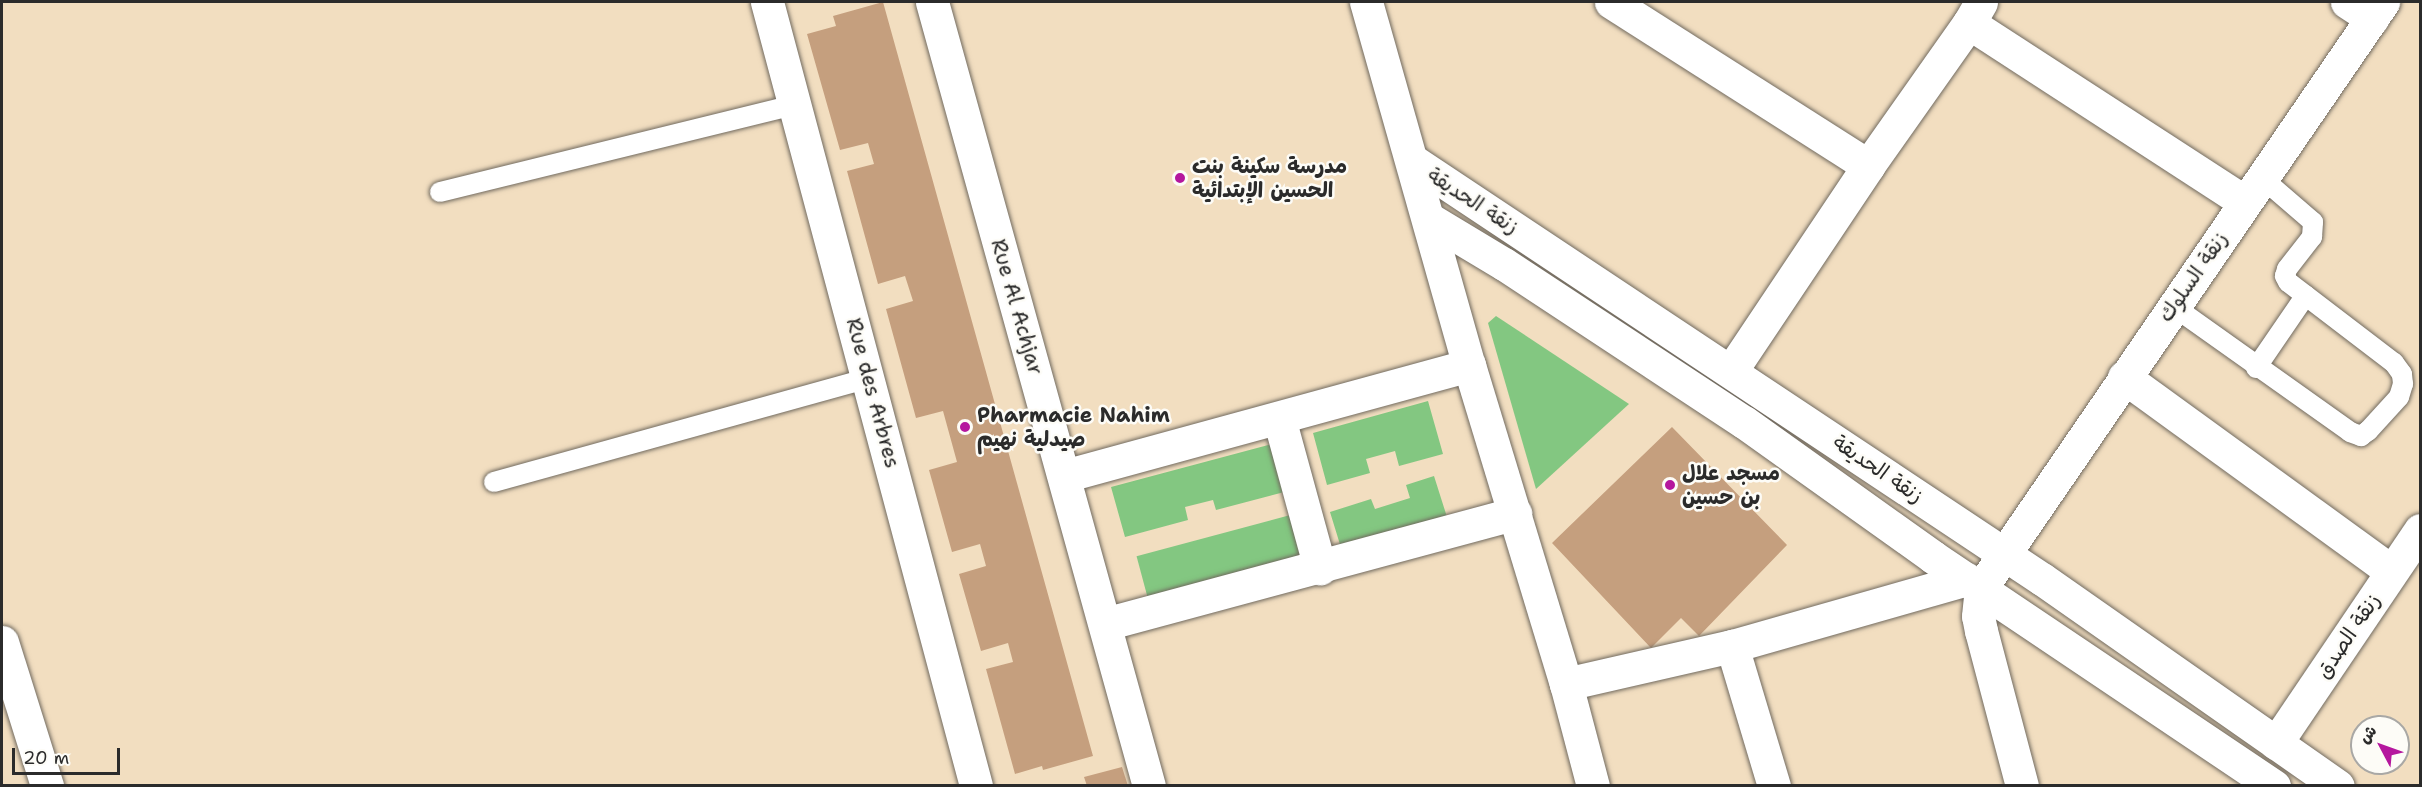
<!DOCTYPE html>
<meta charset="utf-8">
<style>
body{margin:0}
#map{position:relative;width:2422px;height:787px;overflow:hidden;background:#f2dec0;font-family:"Shantell Sans","Playpen Sans Arabic",sans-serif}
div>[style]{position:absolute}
.green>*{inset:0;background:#83c781;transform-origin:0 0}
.building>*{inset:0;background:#c59f7e}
.roads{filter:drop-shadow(0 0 2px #716a5f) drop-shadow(0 0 2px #716a5f)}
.lane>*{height:20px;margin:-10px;padding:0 10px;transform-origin:10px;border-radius:10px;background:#fff}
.street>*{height:33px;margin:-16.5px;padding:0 16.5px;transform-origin:16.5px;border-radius:16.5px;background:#fff}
.dots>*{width:16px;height:16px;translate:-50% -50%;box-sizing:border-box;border:3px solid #fdfcf7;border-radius:50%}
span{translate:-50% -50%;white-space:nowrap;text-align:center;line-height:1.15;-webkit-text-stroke:5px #fdfcf7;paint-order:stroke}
.poi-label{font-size:21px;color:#2b2b2b;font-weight:700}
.left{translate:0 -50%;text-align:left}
.street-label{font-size:21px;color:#2b2b2b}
.frame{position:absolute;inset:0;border:3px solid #2b2b2b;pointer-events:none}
.north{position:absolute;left:2350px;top:715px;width:60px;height:60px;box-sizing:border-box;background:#fdfcf7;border:2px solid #a9a8a5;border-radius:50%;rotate:311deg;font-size:16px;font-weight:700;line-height:24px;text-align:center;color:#2b2b2b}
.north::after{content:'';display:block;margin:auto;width:21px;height:27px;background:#b5179e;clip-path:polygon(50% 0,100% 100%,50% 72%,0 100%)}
.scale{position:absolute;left:12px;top:748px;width:108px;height:27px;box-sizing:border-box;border:3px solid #2b2b2b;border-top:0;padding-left:8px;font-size:18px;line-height:21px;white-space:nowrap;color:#2b2b2b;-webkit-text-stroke:4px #fdfcf7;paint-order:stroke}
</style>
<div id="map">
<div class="green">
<div style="clip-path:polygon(1496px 316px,1629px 404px,1536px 489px,1488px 323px)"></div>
<div style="clip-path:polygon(1428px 401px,1443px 454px,1399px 466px,1395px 451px,1366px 459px,1370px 473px,1327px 485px,1313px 433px)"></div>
<div style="clip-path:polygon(1276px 443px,1288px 491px,1216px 510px,1213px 500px,1185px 507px,1188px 520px,1125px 537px,1111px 487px)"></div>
<div style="clip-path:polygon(1434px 476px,1447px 517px,1342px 551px,1330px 512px,1371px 499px,1375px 509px,1410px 498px,1406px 485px)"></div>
<div style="left:1294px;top:514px;width:42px;height:163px;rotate:75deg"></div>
</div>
<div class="building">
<div style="clip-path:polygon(883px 2px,1093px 756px,1043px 770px,1042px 766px,1015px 774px,986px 669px,1013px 662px,1008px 643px,981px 651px,959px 574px,986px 566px,980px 544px,952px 552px,929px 470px,957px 462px,943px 411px,916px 418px,886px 309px,913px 301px,905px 276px,878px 284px,847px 171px,874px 164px,868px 143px,840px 150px,807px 34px,836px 26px,833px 16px)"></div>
<div style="clip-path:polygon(1672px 427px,1787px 545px,1699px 636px,1681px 618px,1651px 648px,1552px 543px)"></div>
<div style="clip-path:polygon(1122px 767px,1128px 786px,1087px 786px,1084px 777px)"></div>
</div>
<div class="roads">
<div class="lane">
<div style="left:440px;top:192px;width:366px;rotate:-13.8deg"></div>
<div style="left:2173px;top:306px;width:217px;rotate:35.4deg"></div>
<div style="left:2350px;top:432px;width:12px;rotate:20deg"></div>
<div style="left:2361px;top:436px;width:9px;rotate:-36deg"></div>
<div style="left:2368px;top:431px;width:46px;rotate:-47.6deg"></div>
<div style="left:2399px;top:397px;width:14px;rotate:-73deg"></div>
<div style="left:2403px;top:384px;width:10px;rotate:-96deg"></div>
<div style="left:2402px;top:374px;width:14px;rotate:-126deg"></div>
<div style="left:2394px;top:363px;width:133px;rotate:-142.6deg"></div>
<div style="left:2288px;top:282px;width:7px;rotate:-117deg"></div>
<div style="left:2285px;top:276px;width:7px;rotate:-74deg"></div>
<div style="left:2287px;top:269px;width:41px;rotate:-52deg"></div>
<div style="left:2312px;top:237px;width:15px;rotate:-86deg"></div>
<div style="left:2313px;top:222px;width:67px;rotate:-139.2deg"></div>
<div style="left:2256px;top:368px;width:88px;rotate:-55.6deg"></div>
<div style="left:494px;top:482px;width:390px;rotate:-15.5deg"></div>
</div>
<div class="street">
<div style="left:767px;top:2px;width:811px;rotate:75.07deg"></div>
<div style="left:932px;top:2px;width:813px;rotate:74.53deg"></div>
<div style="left:1366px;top:2px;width:377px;rotate:74.2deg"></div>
<div style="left:1469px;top:365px;width:333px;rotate:73.1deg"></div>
<div style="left:1566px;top:684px;width:106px;rotate:75.2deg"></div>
<div style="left:1611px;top:2px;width:305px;rotate:32.5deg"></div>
<div style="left:2347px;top:2px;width:30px;rotate:33deg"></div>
<div style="left:1969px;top:23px;width:329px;rotate:33deg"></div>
<div style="left:1413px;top:161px;width:755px;rotate:33.61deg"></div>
<div style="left:2042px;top:579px;width:361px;rotate:35deg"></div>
<div style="left:1429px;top:219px;width:87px;rotate:31deg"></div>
<div style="left:1504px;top:264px;width:287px;rotate:33.4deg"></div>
<div style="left:1744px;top:422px;width:232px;rotate:35.5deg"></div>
<div style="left:1933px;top:557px;width:411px;rotate:33.9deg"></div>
<div style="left:1731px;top:371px;width:247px;rotate:-56.2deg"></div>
<div style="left:1868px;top:166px;width:175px;rotate:-54.8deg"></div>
<div style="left:1969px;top:23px;width:24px;rotate:-60deg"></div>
<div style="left:2124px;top:377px;width:330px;rotate:36deg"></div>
<div style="left:1279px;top:418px;width:156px;rotate:74.7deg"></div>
<div style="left:1064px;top:476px;width:420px;rotate:-15.3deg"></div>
<div style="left:1105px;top:624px;width:425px;rotate:-15.1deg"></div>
<div style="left:2px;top:642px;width:151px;rotate:72.6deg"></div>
<div style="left:1732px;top:646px;width:146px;rotate:73.3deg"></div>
<div style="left:1566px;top:684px;width:170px;rotate:-12.9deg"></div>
<div style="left:1732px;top:646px;width:244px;rotate:-15.9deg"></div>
<div style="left:2276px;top:743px;width:257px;rotate:-55.9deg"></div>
<div style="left:2022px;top:786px;width:160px;rotate:-104.8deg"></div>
<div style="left:1981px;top:631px;width:15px;rotate:-101deg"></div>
<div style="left:1978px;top:616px;width:28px;rotate:-84deg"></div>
<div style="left:1981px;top:588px;width:711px;rotate:-55.55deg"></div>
</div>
</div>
<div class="dots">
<div style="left:1180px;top:178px;background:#b5179e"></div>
<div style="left:965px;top:427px;background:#b5179e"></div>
<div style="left:1670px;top:485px;background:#b5179e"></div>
</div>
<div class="poi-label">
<span class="left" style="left:1192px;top:178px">مدرسة سكينة بنت<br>الحسين الإبتدائية</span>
<span class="left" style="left:977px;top:427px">Pharmacie Nahim<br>صيدلية نهيم</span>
<span class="left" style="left:1682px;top:485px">مسجد علال<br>بن حسين</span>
</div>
<div class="street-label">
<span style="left:1473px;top:201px;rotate:33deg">زنقة الحديقة</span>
<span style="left:2193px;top:277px;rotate:-55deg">زنقة السلوك</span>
<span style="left:1017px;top:307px;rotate:74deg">Rue Al Achjar</span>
<span style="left:873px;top:393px;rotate:75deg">Rue des Arbres</span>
<span style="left:1878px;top:469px;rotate:34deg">زنقة الحديقة</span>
<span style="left:2348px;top:636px;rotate:-56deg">زنقة الصدق</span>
</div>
<div class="frame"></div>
<div class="north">ش</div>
<div class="scale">20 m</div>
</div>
